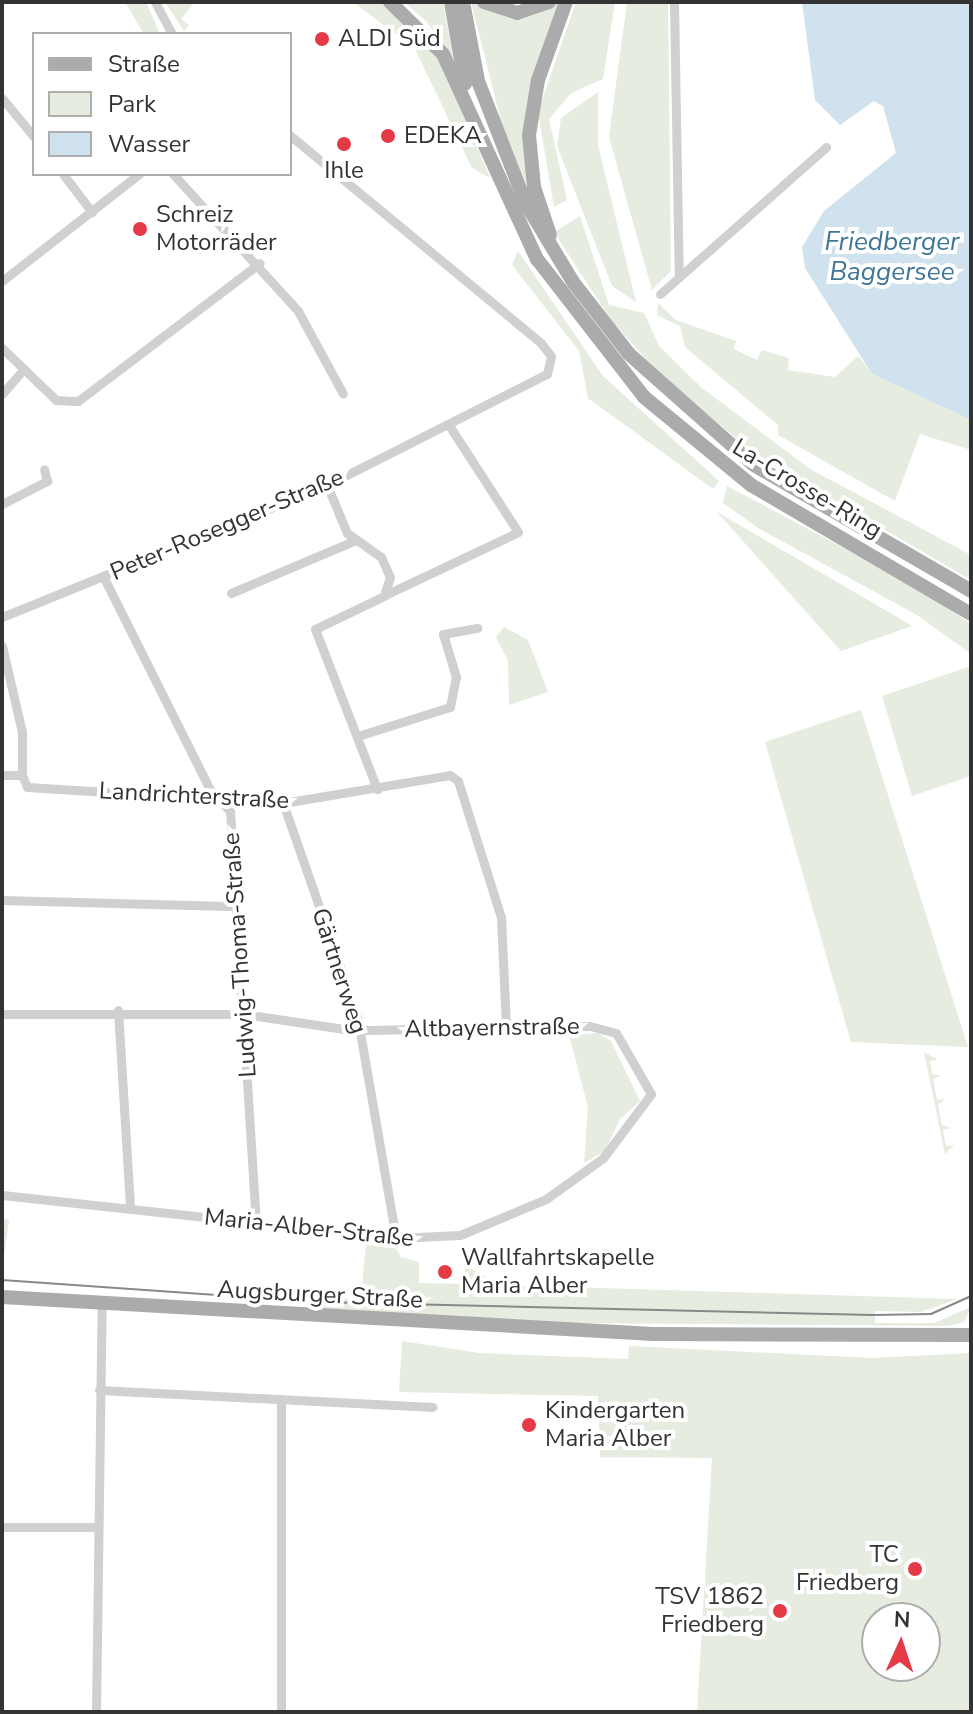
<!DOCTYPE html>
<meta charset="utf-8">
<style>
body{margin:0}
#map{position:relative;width:973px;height:1714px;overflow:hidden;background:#fff;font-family:"Nunito Sans",sans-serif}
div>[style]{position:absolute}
.green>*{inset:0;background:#e6ecdf}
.water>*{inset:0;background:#cfe2ee}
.minor>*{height:9px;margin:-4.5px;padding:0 4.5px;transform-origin:4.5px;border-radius:4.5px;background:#d0d0d0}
.primary>*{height:14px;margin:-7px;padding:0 7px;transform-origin:7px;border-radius:7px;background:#ababab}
.tram>*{height:2px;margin:-1px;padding:0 1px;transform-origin:1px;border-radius:1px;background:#888}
.dots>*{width:22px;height:22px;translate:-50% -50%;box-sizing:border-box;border:4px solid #fff;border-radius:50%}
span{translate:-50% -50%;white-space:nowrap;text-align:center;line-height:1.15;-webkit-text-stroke:8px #fff;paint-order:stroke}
.poi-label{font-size:24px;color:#333}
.left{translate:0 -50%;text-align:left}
.right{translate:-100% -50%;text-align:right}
.street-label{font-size:24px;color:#333}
.water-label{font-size:26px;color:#3f7597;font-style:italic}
.frame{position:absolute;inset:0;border:4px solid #333;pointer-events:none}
.legend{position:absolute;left:32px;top:32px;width:260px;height:144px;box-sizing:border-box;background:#fff;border:2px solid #adadad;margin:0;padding:10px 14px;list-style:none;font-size:24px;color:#333}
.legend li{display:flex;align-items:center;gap:16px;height:40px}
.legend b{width:40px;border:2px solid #adadad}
.north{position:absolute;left:861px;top:1602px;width:80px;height:80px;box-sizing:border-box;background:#fff;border:2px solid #adadad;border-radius:50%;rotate:3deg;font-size:22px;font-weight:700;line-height:32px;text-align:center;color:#333}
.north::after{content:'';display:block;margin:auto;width:28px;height:36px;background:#e63946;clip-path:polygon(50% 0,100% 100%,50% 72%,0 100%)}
</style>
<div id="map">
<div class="green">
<div style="clip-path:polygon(125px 2px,146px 2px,160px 34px,144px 34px)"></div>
<div style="clip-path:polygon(165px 2px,195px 2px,181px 19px,189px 25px,184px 31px)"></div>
<div style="clip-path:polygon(353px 2px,385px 2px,438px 53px,490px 178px,472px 168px,415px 49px)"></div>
<div style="clip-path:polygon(404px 2px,443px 2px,453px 58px,426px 21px)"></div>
<div style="clip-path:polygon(471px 2px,515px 18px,562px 2px,525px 115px,531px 196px,501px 121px)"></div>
<div style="clip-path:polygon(576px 2px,615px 2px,603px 79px,571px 93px,549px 119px,567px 200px,554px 207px,538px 112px)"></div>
<div style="clip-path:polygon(627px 2px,668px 2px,671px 271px,652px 290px,609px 137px)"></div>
<div style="clip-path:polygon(598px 92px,598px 145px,636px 302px,612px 286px,557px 146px,561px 118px)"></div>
<div style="clip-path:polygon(580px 216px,609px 305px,644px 313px,659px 346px,702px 388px,810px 469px,971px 555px,971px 580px,755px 454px,660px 375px,611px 320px,559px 240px,556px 231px)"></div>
<div style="clip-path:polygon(518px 251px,603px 376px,719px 481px,713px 489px,588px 398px,579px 351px,512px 265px)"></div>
<div style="clip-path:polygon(658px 303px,676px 320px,736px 341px,734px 349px,757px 360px,762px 350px,789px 358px,788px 370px,835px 377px,858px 356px,872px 374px,971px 420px,971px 450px,920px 434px,895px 501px,778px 435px,778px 425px,685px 347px,680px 326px,657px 315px)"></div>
<div style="clip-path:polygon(727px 486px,912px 584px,971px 624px,971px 654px,917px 615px,758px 528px,723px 503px)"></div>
<div style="clip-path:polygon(717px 512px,904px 621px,912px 626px,841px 651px)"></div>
<div style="clip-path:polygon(504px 627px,528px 640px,548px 692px,509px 705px,508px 661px,496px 637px)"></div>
<div style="clip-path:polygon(971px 666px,971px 776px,912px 796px,882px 696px)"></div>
<div style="clip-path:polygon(861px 710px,968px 1047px,851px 1042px,765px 742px)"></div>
<div style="clip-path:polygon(598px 1033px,611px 1041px,640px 1101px,620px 1119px,605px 1151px,584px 1163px,588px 1107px,569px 1035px)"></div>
<div style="clip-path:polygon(924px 1052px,938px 1060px,930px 1061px,932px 1074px,941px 1076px,933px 1079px,937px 1100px,945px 1099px,938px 1105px,942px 1125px,951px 1128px,943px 1130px,946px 1146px,954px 1145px,945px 1154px)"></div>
<div style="clip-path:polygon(2px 1218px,9px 1220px,2px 1270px)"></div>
<div style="clip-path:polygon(366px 1242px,395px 1246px,401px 1257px,419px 1262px,419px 1283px,465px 1284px,465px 1265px,501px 1285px,958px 1299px,921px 1312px,875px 1311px,875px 1323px,934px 1323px,971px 1307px,964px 1322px,948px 1326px,567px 1323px,307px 1310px,308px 1297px,361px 1300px)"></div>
<div style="clip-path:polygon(evenodd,402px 1341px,479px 1353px,628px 1359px,629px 1346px,871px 1358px,971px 1353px,971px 1712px,697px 1712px,712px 1458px,600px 1457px,598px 1396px,399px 1392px,402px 1341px,877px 1618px,925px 1618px,925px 1666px,877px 1666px,877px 1618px)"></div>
</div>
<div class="water">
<div style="clip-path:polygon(802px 2px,971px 2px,971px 420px,872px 374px,805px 268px,802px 247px,824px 211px,896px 153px,883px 106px,874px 101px,840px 125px,815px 100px)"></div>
</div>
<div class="minor">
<div style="left:155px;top:2px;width:36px;rotate:62deg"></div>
<div style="left:674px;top:2px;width:275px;rotate:89deg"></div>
<div style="left:2px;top:98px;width:50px;rotate:50.6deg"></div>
<div style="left:63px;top:174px;width:48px;rotate:52.7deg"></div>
<div style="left:173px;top:174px;width:185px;rotate:47.6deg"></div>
<div style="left:298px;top:311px;width:94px;rotate:61.5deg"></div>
<div style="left:2px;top:281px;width:174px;rotate:-38deg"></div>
<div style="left:660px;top:294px;width:222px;rotate:-41.5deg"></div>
<div style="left:2px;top:348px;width:75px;rotate:43.9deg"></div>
<div style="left:56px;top:400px;width:22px;rotate:3deg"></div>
<div style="left:78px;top:401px;width:228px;rotate:-37.2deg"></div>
<div style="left:2px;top:394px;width:32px;rotate:-49deg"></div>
<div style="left:327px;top:485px;width:52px;rotate:67.4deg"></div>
<div style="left:347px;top:533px;width:42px;rotate:35.2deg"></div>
<div style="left:381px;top:557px;width:22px;rotate:66deg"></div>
<div style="left:390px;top:577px;width:20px;rotate:108deg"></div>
<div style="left:384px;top:596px;width:76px;rotate:154.4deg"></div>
<div style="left:315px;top:629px;width:172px;rotate:68.8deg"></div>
<div style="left:2px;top:504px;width:51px;rotate:-27.1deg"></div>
<div style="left:47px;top:481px;width:12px;rotate:-104deg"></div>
<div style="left:103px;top:576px;width:237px;rotate:63.4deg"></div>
<div style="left:209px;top:788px;width:31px;rotate:48deg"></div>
<div style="left:230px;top:811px;width:413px;rotate:86.4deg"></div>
<div style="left:231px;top:593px;width:136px;rotate:-23deg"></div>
<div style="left:385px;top:595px;width:147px;rotate:-25.3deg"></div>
<div style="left:518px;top:532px;width:125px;rotate:-122.9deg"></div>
<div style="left:2px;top:617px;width:351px;rotate:-22.1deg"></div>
<div style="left:327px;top:485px;width:246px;rotate:-26.8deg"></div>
<div style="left:547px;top:374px;width:18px;rotate:-77deg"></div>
<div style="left:551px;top:356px;width:16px;rotate:-128deg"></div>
<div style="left:541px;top:343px;width:326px;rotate:-140.4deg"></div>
<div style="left:2px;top:646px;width:88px;rotate:76.9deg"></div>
<div style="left:22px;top:732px;width:43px;rotate:90deg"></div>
<div style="left:361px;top:735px;width:93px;rotate:-17.5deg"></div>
<div style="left:450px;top:707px;width:31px;rotate:-79deg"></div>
<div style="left:456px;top:677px;width:45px;rotate:-106.8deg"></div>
<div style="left:443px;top:634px;width:35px;rotate:-10deg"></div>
<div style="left:2px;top:775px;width:20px"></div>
<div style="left:22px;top:775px;width:13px;rotate:67deg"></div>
<div style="left:27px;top:787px;width:256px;rotate:3.6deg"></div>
<div style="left:283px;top:803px;width:169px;rotate:-9.5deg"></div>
<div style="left:450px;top:775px;width:10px;rotate:37deg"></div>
<div style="left:458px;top:781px;width:143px;rotate:72.5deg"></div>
<div style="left:501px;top:917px;width:111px;rotate:87.4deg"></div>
<div style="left:283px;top:803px;width:225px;rotate:70.8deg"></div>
<div style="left:357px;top:1015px;width:226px;rotate:80.1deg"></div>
<div style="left:2px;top:900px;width:235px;rotate:1.5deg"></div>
<div style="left:118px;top:1010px;width:199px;rotate:86.5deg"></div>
<div style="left:2px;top:1014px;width:242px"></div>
<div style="left:2px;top:1195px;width:396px;rotate:6.2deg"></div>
<div style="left:396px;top:1238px;width:64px;rotate:-2.7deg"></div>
<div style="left:460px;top:1235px;width:93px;rotate:-22.7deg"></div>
<div style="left:546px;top:1199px;width:70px;rotate:-35.7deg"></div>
<div style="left:603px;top:1158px;width:80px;rotate:-53.1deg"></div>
<div style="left:651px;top:1094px;width:70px;rotate:-119.8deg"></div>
<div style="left:616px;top:1033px;width:28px;rotate:-165deg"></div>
<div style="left:589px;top:1026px;width:238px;rotate:179deg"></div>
<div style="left:351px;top:1030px;width:95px;rotate:-171.5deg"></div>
<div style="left:99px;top:1390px;width:334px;rotate:2.9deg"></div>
<div style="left:2px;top:1527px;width:95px"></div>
<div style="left:96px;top:1712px;width:408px;rotate:-89.2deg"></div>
<div style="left:281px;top:1712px;width:312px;rotate:-90deg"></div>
</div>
<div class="primary">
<div style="left:390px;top:2px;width:74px;rotate:44.5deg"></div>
<div style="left:443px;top:54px;width:226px;rotate:65.4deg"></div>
<div style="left:537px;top:259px;width:175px;rotate:52.2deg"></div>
<div style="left:644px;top:397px;width:139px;rotate:39.4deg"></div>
<div style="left:751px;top:485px;width:255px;rotate:30.4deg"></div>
<div style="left:451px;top:2px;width:83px;rotate:80.3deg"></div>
<div style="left:463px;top:2px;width:80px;rotate:79.2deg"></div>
<div style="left:478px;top:81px;width:132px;rotate:68.7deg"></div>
<div style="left:526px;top:204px;width:91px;rotate:58.9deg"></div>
<div style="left:573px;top:282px;width:91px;rotate:52.1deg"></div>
<div style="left:629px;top:354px;width:167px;rotate:41.6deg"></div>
<div style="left:754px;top:465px;width:251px;rotate:30.1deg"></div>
<div style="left:484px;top:2px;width:35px;rotate:18deg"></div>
<div style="left:517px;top:13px;width:34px;rotate:-19deg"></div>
<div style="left:550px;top:235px;width:51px;rotate:-108.4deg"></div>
<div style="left:534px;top:187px;width:52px;rotate:-95.5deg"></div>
<div style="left:529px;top:135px;width:56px;rotate:-80.7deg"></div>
<div style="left:538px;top:80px;width:83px;rotate:-70.3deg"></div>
<div style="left:2px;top:1297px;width:652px;rotate:3.25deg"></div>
<div style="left:653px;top:1334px;width:318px;rotate:0.2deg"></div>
</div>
<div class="tram">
<div style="left:2px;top:1280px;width:317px;rotate:4deg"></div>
<div style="left:318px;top:1302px;width:555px;rotate:1.34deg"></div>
<div style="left:873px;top:1315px;width:58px;rotate:-1deg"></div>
<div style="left:931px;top:1314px;width:44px;rotate:-24.2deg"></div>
</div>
<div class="dots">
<div style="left:322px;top:39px;background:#e63946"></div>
<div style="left:388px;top:136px;background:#e63946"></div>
<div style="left:344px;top:144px;background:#e63946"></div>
<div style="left:140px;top:229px;background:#e63946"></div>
<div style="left:445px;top:1272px;background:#e63946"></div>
<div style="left:529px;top:1425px;background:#e63946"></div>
<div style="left:915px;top:1569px;background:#e63946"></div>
<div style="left:780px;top:1611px;background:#e63946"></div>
</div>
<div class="poi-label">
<span class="left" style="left:338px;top:39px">ALDI Süd</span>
<span class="left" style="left:404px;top:136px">EDEKA</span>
<span style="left:344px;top:171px">Ihle</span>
<span class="left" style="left:156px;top:229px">Schreiz<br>Motorräder</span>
<span class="left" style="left:461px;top:1272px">Wallfahrtskapelle<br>Maria Alber</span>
<span class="left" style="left:545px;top:1425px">Kindergarten<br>Maria Alber</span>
<span class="right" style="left:899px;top:1569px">TC<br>Friedberg</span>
<span class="right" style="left:764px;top:1611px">TSV 1862<br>Friedberg</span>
</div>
<div class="street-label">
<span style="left:807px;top:489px;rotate:31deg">La-Crosse-Ring</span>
<span style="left:227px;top:525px;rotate:-23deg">Peter-Rosegger-Straße</span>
<span style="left:194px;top:796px;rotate:3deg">Landrichterstraße</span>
<span style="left:240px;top:955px;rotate:-94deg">Ludwig-Thoma-Straße</span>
<span style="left:339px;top:971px;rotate:72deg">Gärtnerweg</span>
<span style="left:492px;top:1028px;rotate:-1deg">Altbayernstraße</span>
<span style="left:309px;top:1228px;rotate:6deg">Maria-Alber-Straße</span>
<span style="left:320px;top:1295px;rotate:3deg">Augsburger Straße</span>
</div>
<div class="water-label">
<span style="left:892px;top:257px">Friedberger<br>Baggersee</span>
</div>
<div class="frame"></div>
<ul class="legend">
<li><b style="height:10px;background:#ababab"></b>Straße</li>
<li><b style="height:22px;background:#e6ecdf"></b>Park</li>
<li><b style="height:22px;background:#cfe2ee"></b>Wasser</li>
</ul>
<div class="north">N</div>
</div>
